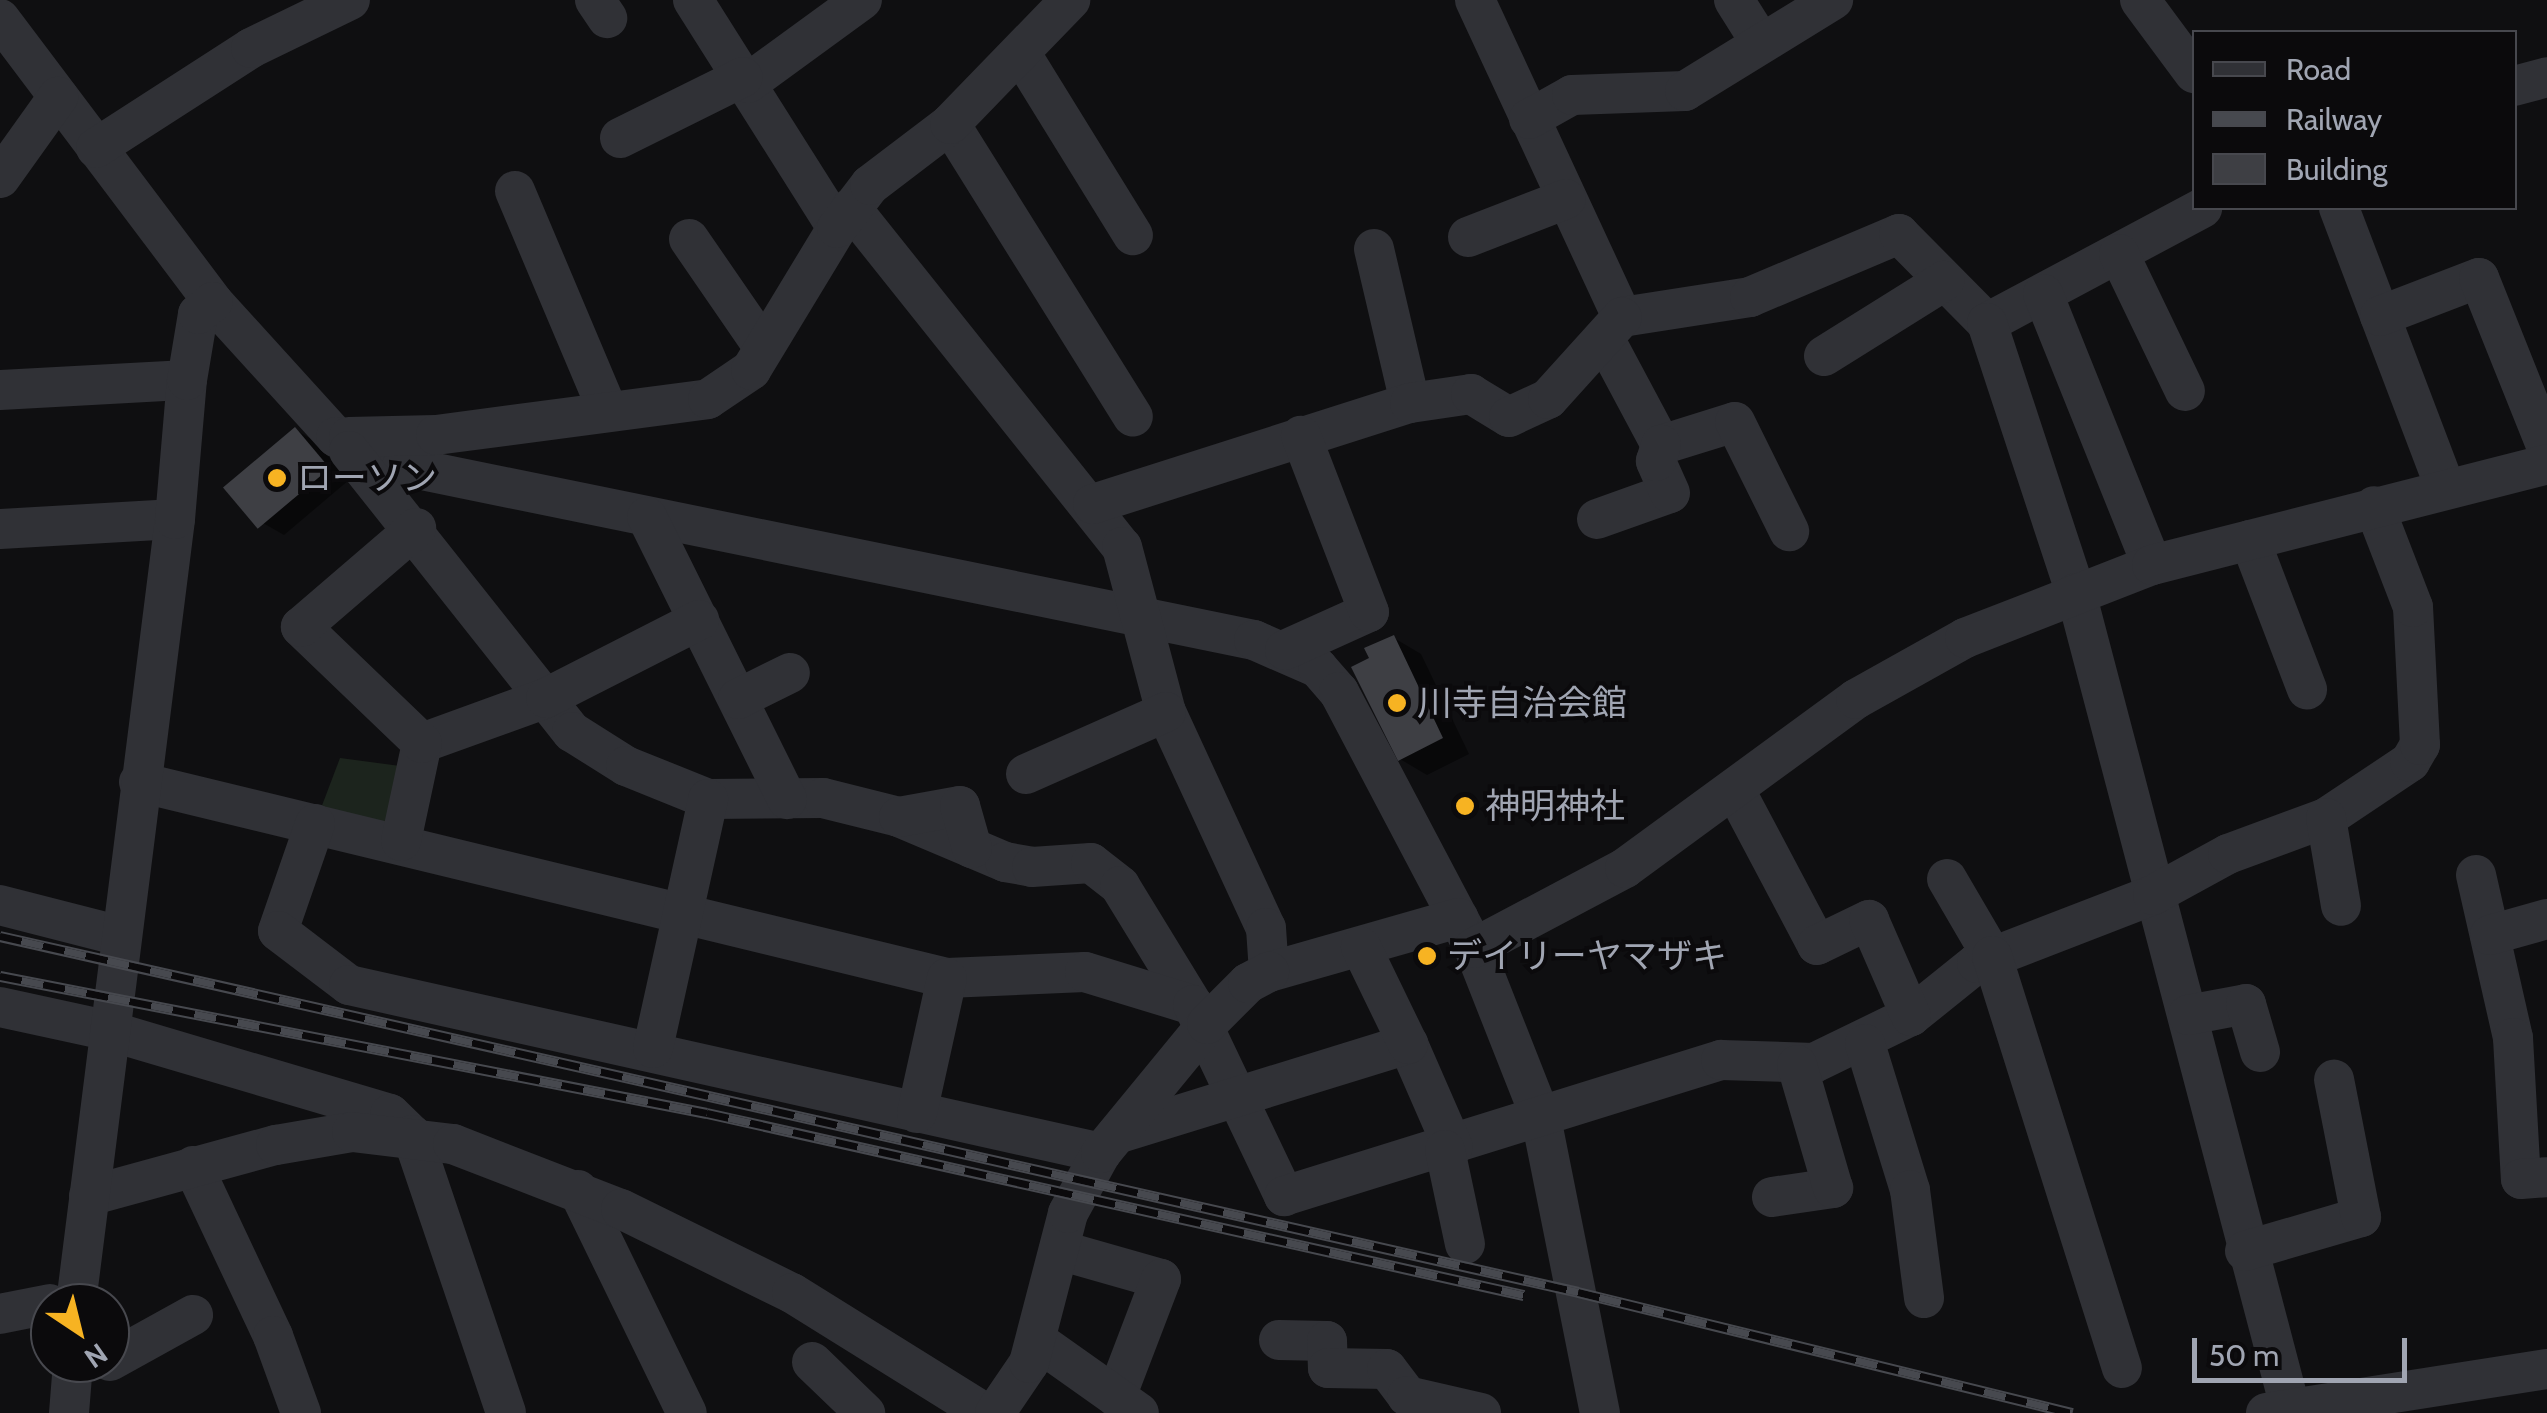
<!DOCTYPE html>
<meta charset="utf-8">
<style>
body{margin:0}
#map{position:relative;width:2547px;height:1413px;overflow:hidden;background:#0f0f11;font-family:Cabin,"Noto Sans JP",sans-serif}
div>[style]{position:absolute}
.green>*{inset:0;background:#1c241d}
.shadow>*{inset:0;background:#0007}
.building>*{inset:0;background:#3e3f44;transform-origin:0 0}
.minor>*{height:40px;margin:-20px;padding:0 20px;transform-origin:20px;border-radius:20px;background:#303136}
.rail>*{height:11px;margin-top:-5.5px;transform-origin:0;background:repeating-linear-gradient(90deg,#0b0a0c 0 22px,#47494f 0 44px);box-sizing:border-box;border-block:2px solid #47494f}
.dots>*{width:28px;height:28px;translate:-50% -50%;box-sizing:border-box;border:5px solid #0b0a0c;border-radius:50%}
span{translate:-50% -50%;white-space:nowrap;text-align:center;line-height:1.15;-webkit-text-stroke:8px #0b0a0c;paint-order:stroke}
.poi-label{font-size:35px;color:#a0a5b2}
.left{translate:0 -50%;text-align:left}
.legend{position:absolute;left:2192px;top:30px;width:325px;height:180px;box-sizing:border-box;background:#0b0a0c;border:2px solid #47484e;margin:0;padding:12px 18px;list-style:none;font-size:30px;color:#a0a5b2}
.legend li{display:flex;align-items:center;gap:20px;height:50px}
.legend b{width:50px;border:2px solid #47484e}
.north{position:absolute;left:30px;top:1283px;width:100px;height:100px;box-sizing:border-box;background:#0b0a0c;border:2px solid #47484e;border-radius:50%;rotate:145deg;font-size:28px;font-weight:700;line-height:40px;text-align:center;color:#a0a5b2}
.north::after{content:'';display:block;margin:auto;width:35px;height:45px;background:#f7b322;clip-path:polygon(50% 0,100% 100%,50% 72%,0 100%)}
.scale{position:absolute;left:2192px;top:1338px;width:215px;height:45px;box-sizing:border-box;border:5px solid #a0a5b2;border-top:0;padding-left:12px;font-size:30px;line-height:35px;white-space:nowrap;color:#a0a5b2;-webkit-text-stroke:8px #0b0a0c;paint-order:stroke}
</style>
<div id="map">
<div class="green">
<div style="clip-path:polygon(340px 758px,415px 768px,401px 841px,315px 824px)"></div>
</div>
<div class="shadow">
<div style="clip-path:polygon(296px 430px,316px 442px,349px 480px,284px 535px,263px 523px)"></div>
<div style="clip-path:polygon(1394px 638px,1421px 654px,1469px 754px,1427px 775px,1400px 759px,1372px 660px)"></div>
</div>
<div class="building">
<div style="left:295px;top:427px;width:54px;height:94px;rotate:50deg"></div>
<div style="clip-path:polygon(1394px 635px,1443px 738px,1398px 761px,1351px 667px,1369px 658px,1364px 648px)"></div>
</div>
<div class="minor">
<div style="left:595px;top:0;width:22px;rotate:56deg"></div>
<div style="left:693px;top:0;width:270px;rotate:57.7deg"></div>
<div style="left:1475px;top:0;width:349px;rotate:65.1deg"></div>
<div style="left:1622px;top:317px;width:130px;rotate:-8.9deg"></div>
<div style="left:1750px;top:297px;width:162px;rotate:-22.9deg"></div>
<div style="left:1899px;top:234px;width:125px;rotate:45.3deg"></div>
<div style="left:1987px;top:323px;width:244px;rotate:-28.1deg"></div>
<div style="left:1734px;top:0;width:51px;rotate:57.9deg"></div>
<div style="left:2140px;top:0;width:91px;rotate:53.5deg"></div>
<div style="left:0;top:19px;width:354px;rotate:53deg"></div>
<div style="left:213px;top:302px;width:183px;rotate:47.7deg"></div>
<div style="left:336px;top:437px;width:72px;rotate:23.7deg"></div>
<div style="left:402px;top:466px;width:870px;rotate:11.54deg"></div>
<div style="left:1254px;top:640px;width:70px;rotate:23.6deg"></div>
<div style="left:1318px;top:668px;width:32px;rotate:49deg"></div>
<div style="left:1339px;top:692px;width:289px;rotate:62.2deg"></div>
<div style="left:1474px;top:948px;width:183px;rotate:68.5deg"></div>
<div style="left:1541px;top:1118px;width:301px;rotate:78.7deg"></div>
<div style="left:1021px;top:54px;width:213px;rotate:58.3deg"></div>
<div style="left:748px;top:83px;width:141px;rotate:-36.1deg"></div>
<div style="left:2514px;top:86px;width:34px;rotate:-15deg"></div>
<div style="left:1529px;top:119px;width:49px;rotate:-29.2deg"></div>
<div style="left:1572px;top:95px;width:113px;rotate:-2deg"></div>
<div style="left:1685px;top:91px;width:174px;rotate:-31.6deg"></div>
<div style="left:950px;top:124px;width:345px;rotate:58deg"></div>
<div style="left:620px;top:138px;width:137px;rotate:-26.4deg"></div>
<div style="left:96px;top:148px;width:184px;rotate:-32.8deg"></div>
<div style="left:251px;top:48px;width:110px;rotate:-25.9deg"></div>
<div style="left:0;top:178px;width:100px;rotate:-54.4deg"></div>
<div style="left:515px;top:191px;width:239px;rotate:67.1deg"></div>
<div style="left:851px;top:208px;width:434px;rotate:51.4deg"></div>
<div style="left:1122px;top:547px;width:171px;rotate:75.1deg"></div>
<div style="left:1166px;top:712px;width:238px;rotate:65.2deg"></div>
<div style="left:1266px;top:928px;width:44px;rotate:86.1deg"></div>
<div style="left:1269px;top:972px;width:197px;rotate:-15.9deg"></div>
<div style="left:2339px;top:208px;width:298px;rotate:69.2deg"></div>
<div style="left:1468px;top:237px;width:105px;rotate:-21.2deg"></div>
<div style="left:689px;top:239px;width:132px;rotate:55.5deg"></div>
<div style="left:1374px;top:249px;width:158px;rotate:76.8deg"></div>
<div style="left:2119px;top:254px;width:152px;rotate:64.3deg"></div>
<div style="left:2043px;top:294px;width:292px;rotate:68.1deg"></div>
<div style="left:2380px;top:316px;width:106px;rotate:-21deg"></div>
<div style="left:2479px;top:278px;width:183px;rotate:68.2deg"></div>
<div style="left:1987px;top:323px;width:284px;rotate:71.8deg"></div>
<div style="left:2076px;top:593px;width:842px;rotate:75.27deg"></div>
<div style="left:1605px;top:340px;width:119px;rotate:61.9deg"></div>
<div style="left:1661px;top:445px;width:77px;rotate:-17.3deg"></div>
<div style="left:1735px;top:422px;width:122px;rotate:63.6deg"></div>
<div style="left:1824px;top:356px;width:142px;rotate:-32deg"></div>
<div style="left:0;top:390px;width:187px;rotate:-3.1deg"></div>
<div style="left:349px;top:437px;width:87px;rotate:-1.3deg"></div>
<div style="left:436px;top:435px;width:274px;rotate:-7.5deg"></div>
<div style="left:708px;top:399px;width:52px;rotate:-34deg"></div>
<div style="left:751px;top:370px;width:166px;rotate:-58.8deg"></div>
<div style="left:837px;top:228px;width:54px;rotate:-52.5deg"></div>
<div style="left:870px;top:185px;width:101px;rotate:-37.3deg"></div>
<div style="left:950px;top:124px;width:173px;rotate:-45.9deg"></div>
<div style="left:349px;top:451px;width:359px;rotate:51.6deg"></div>
<div style="left:572px;top:732px;width:64px;rotate:32.2deg"></div>
<div style="left:626px;top:766px;width:88px;rotate:21.9deg"></div>
<div style="left:708px;top:799px;width:115px;rotate:-0.5deg"></div>
<div style="left:823px;top:798px;width:78px;rotate:14deg"></div>
<div style="left:899px;top:817px;width:115px;rotate:23deg"></div>
<div style="left:1005px;top:862px;width:27px;rotate:10deg"></div>
<div style="left:1032px;top:867px;width:59px;rotate:-3.9deg"></div>
<div style="left:1091px;top:863px;width:37px;rotate:38deg"></div>
<div style="left:1120px;top:886px;width:140px;rotate:58.5deg"></div>
<div style="left:1093px;top:504px;width:333px;rotate:-17.7deg"></div>
<div style="left:1410px;top:403px;width:62px;rotate:-8.4deg"></div>
<div style="left:1471px;top:394px;width:44px;rotate:31.2deg"></div>
<div style="left:1509px;top:417px;width:43px;rotate:-24.8deg"></div>
<div style="left:1548px;top:399px;width:110px;rotate:-47.9deg"></div>
<div style="left:647px;top:517px;width:315px;rotate:63.6deg"></div>
<div style="left:1597px;top:519px;width:77px;rotate:-19.6deg"></div>
<div style="left:1670px;top:493px;width:35px;rotate:-114deg"></div>
<div style="left:1656px;top:461px;width:17px;rotate:-73deg"></div>
<div style="left:0;top:529px;width:175px;rotate:-3.3deg"></div>
<div style="left:2250px;top:540px;width:160px;rotate:69.1deg"></div>
<div style="left:1285px;top:650px;width:92px;rotate:-24.3deg"></div>
<div style="left:1369px;top:612px;width:189px;rotate:-111.1deg"></div>
<div style="left:738px;top:699px;width:58px;rotate:-26.6deg"></div>
<div style="left:422px;top:743px;width:132px;rotate:-19.9deg"></div>
<div style="left:546px;top:698px;width:172px;rotate:-27deg"></div>
<div style="left:1026px;top:774px;width:153px;rotate:-23.9deg"></div>
<div style="left:139px;top:782px;width:831px;rotate:13.64deg"></div>
<div style="left:947px;top:978px;width:138px;rotate:-2.5deg"></div>
<div style="left:1085px;top:972px;width:113px;rotate:17deg"></div>
<div style="left:1193px;top:1005px;width:212px;rotate:64.5deg"></div>
<div style="left:1284px;top:1196px;width:458px;rotate:-17.3deg"></div>
<div style="left:1721px;top:1060px;width:93px;rotate:1.8deg"></div>
<div style="left:1814px;top:1063px;width:108px;rotate:-25.9deg"></div>
<div style="left:1911px;top:1016px;width:85px;rotate:-38.8deg"></div>
<div style="left:1977px;top:963px;width:189px;rotate:-21.1deg"></div>
<div style="left:2153px;top:895px;width:85px;rotate:-28.7deg"></div>
<div style="left:2228px;top:854px;width:104px;rotate:-20.2deg"></div>
<div style="left:2326px;top:818px;width:101px;rotate:-33.7deg"></div>
<div style="left:2410px;top:762px;width:20px;rotate:-60deg"></div>
<div style="left:2420px;top:745px;width:138px;rotate:-92.9deg"></div>
<div style="left:2413px;top:607px;width:108px;rotate:-111.1deg"></div>
<div style="left:1736px;top:792px;width:173px;rotate:62.1deg"></div>
<div style="left:1817px;top:945px;width:58px;rotate:-25.7deg"></div>
<div style="left:1869px;top:920px;width:105px;rotate:66.4deg"></div>
<div style="left:899px;top:817px;width:62px;rotate:-10.2deg"></div>
<div style="left:960px;top:806px;width:44px;rotate:74.1deg"></div>
<div style="left:2326px;top:818px;width:89px;rotate:80.3deg"></div>
<div style="left:315px;top:824px;width:113px;rotate:109.1deg"></div>
<div style="left:278px;top:931px;width:89px;rotate:37.3deg"></div>
<div style="left:349px;top:985px;width:771px;rotate:12.59deg"></div>
<div style="left:401px;top:841px;width:100px;rotate:-77.9deg"></div>
<div style="left:422px;top:743px;width:168px;rotate:-136.2deg"></div>
<div style="left:301px;top:627px;width:152px;rotate:-40.7deg"></div>
<div style="left:2476px;top:875px;width:167px;rotate:77.2deg"></div>
<div style="left:2513px;top:1038px;width:141px;rotate:86.8deg"></div>
<div style="left:2521px;top:1179px;width:26px;rotate:-4deg"></div>
<div style="left:1947px;top:879px;width:89px;rotate:59.7deg"></div>
<div style="left:1992px;top:956px;width:432px;rotate:72.5deg"></div>
<div style="left:0;top:905px;width:125px;rotate:14.4deg"></div>
<div style="left:2490px;top:935px;width:59px;rotate:-15.7deg"></div>
<div style="left:1474px;top:948px;width:171px;rotate:-27.9deg"></div>
<div style="left:1625px;top:868px;width:286px;rotate:-36.2deg"></div>
<div style="left:1856px;top:699px;width:125px;rotate:-29.2deg"></div>
<div style="left:1965px;top:638px;width:201px;rotate:-21.3deg"></div>
<div style="left:2152px;top:565px;width:408px;rotate:-14.3deg"></div>
<div style="left:0;top:1007px;width:113px;rotate:12.3deg"></div>
<div style="left:110px;top:1031px;width:292px;rotate:16.5deg"></div>
<div style="left:390px;top:1114px;width:30px;rotate:44deg"></div>
<div style="left:412px;top:1135px;width:293px;rotate:71.3deg"></div>
<div style="left:2188px;top:1015px;width:59px;rotate:-10.7deg"></div>
<div style="left:2246px;top:1004px;width:50px;rotate:73.7deg"></div>
<div style="left:1408px;top:1044px;width:112px;rotate:66.4deg"></div>
<div style="left:1865px;top:1044px;width:153px;rotate:72.9deg"></div>
<div style="left:1910px;top:1190px;width:109px;rotate:82.6deg"></div>
<div style="left:653px;top:1048px;width:255px;rotate:-77.5deg"></div>
<div style="left:917px;top:1113px;width:138px;rotate:-77.5deg"></div>
<div style="left:1117px;top:1134px;width:305px;rotate:-17.2deg"></div>
<div style="left:1408px;top:1044px;width:108px;rotate:-115.9deg"></div>
<div style="left:1445px;top:1150px;width:96px;rotate:78deg"></div>
<div style="left:193px;top:1166px;width:188px;rotate:64.8deg"></div>
<div style="left:273px;top:1336px;width:82px;rotate:70deg"></div>
<div style="left:578px;top:1190px;width:248px;rotate:64deg"></div>
<div style="left:89px;top:1196px;width:194px;rotate:-15.3deg"></div>
<div style="left:276px;top:1145px;width:77px;rotate:-9.7deg"></div>
<div style="left:352px;top:1132px;width:102px;rotate:6.8deg"></div>
<div style="left:453px;top:1144px;width:180px;rotate:21.2deg"></div>
<div style="left:621px;top:1209px;width:191px;rotate:26.2deg"></div>
<div style="left:792px;top:1293px;width:227px;rotate:31.9deg"></div>
<div style="left:1772px;top:1197px;width:62px;rotate:-8.4deg"></div>
<div style="left:1833px;top:1188px;width:128px;rotate:-106.3deg"></div>
<div style="left:1059px;top:1250px;width:106px;rotate:15.9deg"></div>
<div style="left:1161px;top:1279px;width:126px;rotate:110.9deg"></div>
<div style="left:2245px;top:1251px;width:121px;rotate:-16.3deg"></div>
<div style="left:2361px;top:1217px;width:140px;rotate:-101.1deg"></div>
<div style="left:76px;top:1303px;width:790px;rotate:-82.8deg"></div>
<div style="left:175px;top:519px;width:140px;rotate:-85.1deg"></div>
<div style="left:187px;top:380px;width:67px;rotate:-80.5deg"></div>
<div style="left:198px;top:314px;width:19px;rotate:-39deg"></div>
<div style="left:0;top:1314px;width:51px;rotate:-11.3deg"></div>
<div style="left:1036px;top:1340px;width:126px;rotate:35.3deg"></div>
<div style="left:1279px;top:1340px;width:48px;rotate:1.2deg"></div>
<div style="left:1327px;top:1341px;width:27px;rotate:88deg"></div>
<div style="left:1328px;top:1368px;width:59px;rotate:1deg"></div>
<div style="left:1387px;top:1369px;width:34px;rotate:53deg"></div>
<div style="left:1407px;top:1396px;width:76px;rotate:12.9deg"></div>
<div style="left:110px;top:1361px;width:95px;rotate:-29deg"></div>
<div style="left:812px;top:1362px;width:74px;rotate:43.9deg"></div>
<div style="left:69px;top:1413px;width:50px;rotate:-85.4deg"></div>
<div style="left:995px;top:1413px;width:60px;rotate:-55.8deg"></div>
<div style="left:1029px;top:1363px;width:155px;rotate:-75.4deg"></div>
<div style="left:1068px;top:1213px;width:68px;rotate:-61.2deg"></div>
<div style="left:1101px;top:1153px;width:167px;rotate:-50.6deg"></div>
<div style="left:1207px;top:1024px;width:58px;rotate:-45deg"></div>
<div style="left:1248px;top:983px;width:24px;rotate:-28deg"></div>
<div style="left:2266px;top:1413px;width:284px;rotate:-8.9deg"></div>
</div>
<div class="rail">
<div style="left:0;top:936px;width:1618px;rotate:12.71deg"></div>
<div style="left:1578px;top:1292px;width:509px;rotate:13.76deg"></div>
<div style="left:0;top:976px;width:720px;rotate:10.97deg"></div>
<div style="left:707px;top:1113px;width:837px;rotate:12.56deg"></div>
</div>
<div class="dots">
<div style="left:277px;top:478px;background:#f7b322"></div>
<div style="left:1397px;top:703px;background:#f7b322"></div>
<div style="left:1465px;top:806px;background:#f7b322"></div>
<div style="left:1427px;top:956px;background:#f7b322"></div>
</div>
<div class="poi-label">
<span class="left" style="left:297px;top:478px">ローソン</span>
<span class="left" style="left:1417px;top:703px">川寺自治会館</span>
<span class="left" style="left:1485px;top:806px">神明神社</span>
<span class="left" style="left:1447px;top:956px">デイリーヤマザキ</span>
</div>
<ul class="legend">
<li><b style="height:12px;background:#303136"></b>Road</li>
<li><b style="height:12px;background:#47494f"></b>Railway</li>
<li><b style="height:28px;background:#3e3f44"></b>Building</li>
</ul>
<div class="north">N</div>
<div class="scale">50 m</div>
</div>
